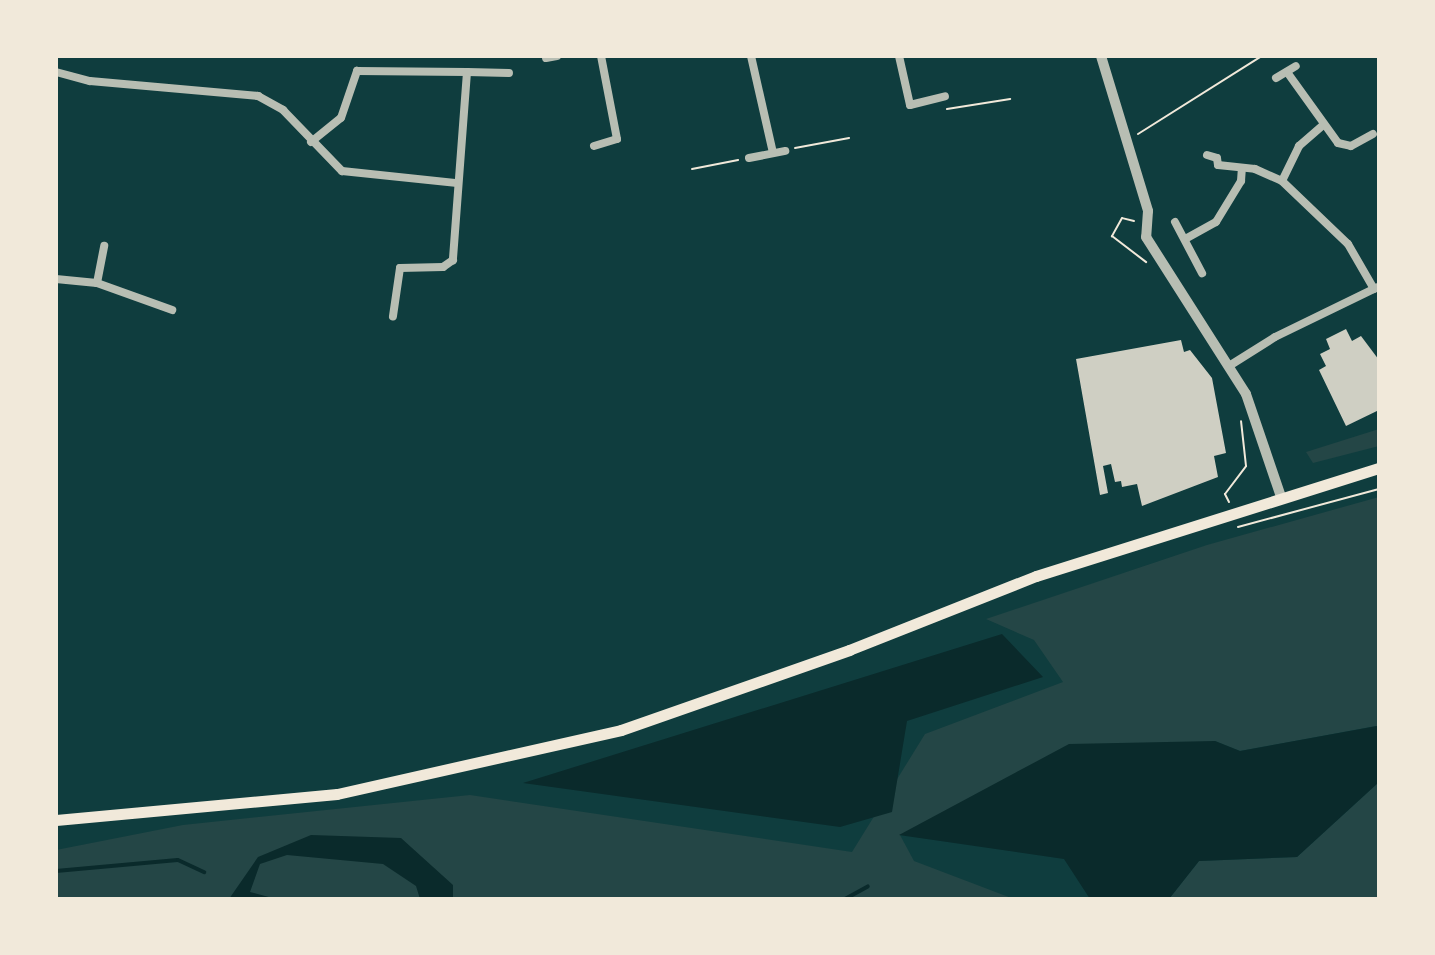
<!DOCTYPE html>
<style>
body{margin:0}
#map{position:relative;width:1435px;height:955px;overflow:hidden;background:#0f3d3e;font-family:"Archivo Narrow",sans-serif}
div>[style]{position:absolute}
.green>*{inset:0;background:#244646}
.water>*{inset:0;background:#0a2a2b}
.stream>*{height:4px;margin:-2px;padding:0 2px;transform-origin:2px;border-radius:2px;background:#0a2a2b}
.building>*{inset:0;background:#cfcfc3}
.path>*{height:2px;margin:-1px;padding:0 1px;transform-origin:1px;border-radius:1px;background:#f1e9da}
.minor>*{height:8px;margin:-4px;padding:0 4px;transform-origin:4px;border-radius:4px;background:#b8beb3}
.tertiary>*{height:10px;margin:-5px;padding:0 5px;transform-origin:5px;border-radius:5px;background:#b8beb3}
.secondary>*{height:11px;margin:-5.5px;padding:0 5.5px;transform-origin:5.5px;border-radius:5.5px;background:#f1e9da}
span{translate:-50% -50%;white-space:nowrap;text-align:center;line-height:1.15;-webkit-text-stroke:6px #f1e9da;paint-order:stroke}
.frame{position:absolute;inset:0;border:58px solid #f1e9da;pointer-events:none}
</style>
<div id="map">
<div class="green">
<div style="clip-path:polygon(1379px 429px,1379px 446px,1313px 463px,1306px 452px)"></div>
<div style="clip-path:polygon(1379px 497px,1379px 735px,1376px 726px,1240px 751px,1215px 741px,900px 835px,914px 861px,1014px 899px,56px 899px,56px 850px,183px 825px,470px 795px,852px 852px,925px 734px,1063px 682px,1034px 640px,986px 619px,1207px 545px)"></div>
<div style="clip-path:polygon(1379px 782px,1379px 899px,1169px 899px,1199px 861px,1297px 857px)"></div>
</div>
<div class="water">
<div style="clip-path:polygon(1002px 634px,1043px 677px,907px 721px,892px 812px,840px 827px,523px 783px)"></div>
<div style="clip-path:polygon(1377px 726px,1379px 782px,1297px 857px,1199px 861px,1169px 899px,1090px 899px,1064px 859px,899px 835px,1069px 744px,1215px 741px,1240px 751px)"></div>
<div style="clip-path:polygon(311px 835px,401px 838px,453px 885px,453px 899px,420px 899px,416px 886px,383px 864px,287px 855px,260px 864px,250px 892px,276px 899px,229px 899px,258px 857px)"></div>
</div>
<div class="stream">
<div style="left:56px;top:871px;width:122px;rotate:-5.2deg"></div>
<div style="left:178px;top:860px;width:29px;rotate:25deg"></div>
<div style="left:845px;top:899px;width:26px;rotate:-29deg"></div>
</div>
<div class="building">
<div style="clip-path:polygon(1346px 329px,1352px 341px,1361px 336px,1379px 360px,1379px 410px,1346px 426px,1319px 370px,1326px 366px,1320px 354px,1330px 349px,1326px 339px)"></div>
<div style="clip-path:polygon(1181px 340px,1184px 352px,1190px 350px,1212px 378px,1226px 453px,1214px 456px,1218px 477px,1142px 506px,1137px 484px,1122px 487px,1121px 481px,1115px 482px,1111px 464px,1103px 466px,1108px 493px,1100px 495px,1076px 359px)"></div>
</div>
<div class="path">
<div style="left:947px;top:109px;width:64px;rotate:-9deg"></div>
<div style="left:1138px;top:134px;width:146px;rotate:-32.2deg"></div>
<div style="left:795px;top:148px;width:55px;rotate:-10.5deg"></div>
<div style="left:692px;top:169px;width:47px;rotate:-11.1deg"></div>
<div style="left:1134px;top:221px;width:12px;rotate:-166deg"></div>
<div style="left:1122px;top:218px;width:21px;rotate:119deg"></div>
<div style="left:1112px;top:236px;width:43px;rotate:37.4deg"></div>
<div style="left:1229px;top:502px;width:9px;rotate:-117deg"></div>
<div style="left:1225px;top:494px;width:35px;rotate:-53deg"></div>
<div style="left:1246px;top:466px;width:45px;rotate:-96.3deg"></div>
<div style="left:1238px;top:527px;width:146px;rotate:-15.1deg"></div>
</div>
<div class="minor">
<div style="left:751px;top:56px;width:99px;rotate:77.2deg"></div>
<div style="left:899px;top:56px;width:50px;rotate:77.3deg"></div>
<div style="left:910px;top:105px;width:36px;rotate:-14deg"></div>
<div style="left:546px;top:58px;width:11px;rotate:-10deg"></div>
<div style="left:56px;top:72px;width:35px;rotate:15deg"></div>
<div style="left:90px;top:81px;width:169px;rotate:5.1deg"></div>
<div style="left:258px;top:96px;width:29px;rotate:29deg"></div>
<div style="left:283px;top:110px;width:85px;rotate:46deg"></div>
<div style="left:342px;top:171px;width:116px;rotate:6deg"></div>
<div style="left:467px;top:72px;width:42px;rotate:1.4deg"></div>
<div style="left:1287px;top:72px;width:87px;rotate:54.3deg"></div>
<div style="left:1338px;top:143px;width:13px;rotate:13deg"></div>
<div style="left:1351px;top:146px;width:25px;rotate:-29deg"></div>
<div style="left:1276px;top:78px;width:23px;rotate:-31deg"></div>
<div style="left:311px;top:142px;width:38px;rotate:-39deg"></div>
<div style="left:341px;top:118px;width:50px;rotate:-71.2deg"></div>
<div style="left:357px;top:71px;width:110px;rotate:0.5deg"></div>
<div style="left:467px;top:72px;width:189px;rotate:94.3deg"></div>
<div style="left:453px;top:260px;width:12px;rotate:145deg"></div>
<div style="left:443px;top:267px;width:43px;rotate:178.7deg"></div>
<div style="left:400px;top:268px;width:49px;rotate:98.3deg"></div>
<div style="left:594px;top:146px;width:24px;rotate:-17deg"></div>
<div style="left:617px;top:139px;width:85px;rotate:-100.9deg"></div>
<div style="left:1207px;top:155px;width:10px;rotate:17deg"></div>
<div style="left:1217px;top:158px;width:7px;rotate:82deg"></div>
<div style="left:1218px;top:165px;width:37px;rotate:6deg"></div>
<div style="left:1255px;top:169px;width:30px;rotate:24deg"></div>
<div style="left:1282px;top:181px;width:91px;rotate:43.7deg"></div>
<div style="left:1348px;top:244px;width:52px;rotate:60deg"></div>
<div style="left:749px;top:158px;width:37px;rotate:-11deg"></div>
<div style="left:1282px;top:181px;width:39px;rotate:-64deg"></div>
<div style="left:1299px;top:146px;width:32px;rotate:-41deg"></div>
<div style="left:1175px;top:222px;width:58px;rotate:62.1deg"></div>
<div style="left:1187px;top:238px;width:33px;rotate:-29deg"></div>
<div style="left:1216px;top:222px;width:48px;rotate:-58.6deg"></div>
<div style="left:1241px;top:181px;width:13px;rotate:-86deg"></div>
<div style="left:56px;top:279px;width:41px;rotate:5.6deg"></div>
<div style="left:97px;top:283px;width:80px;rotate:19.8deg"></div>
<div style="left:97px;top:283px;width:38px;rotate:-79deg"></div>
<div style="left:1229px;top:366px;width:54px;rotate:-32.2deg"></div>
<div style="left:1275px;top:337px;width:114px;rotate:-25.9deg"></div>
</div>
<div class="tertiary">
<div style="left:1101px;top:56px;width:162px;rotate:73.1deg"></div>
<div style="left:1148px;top:211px;width:26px;rotate:94deg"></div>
<div style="left:1146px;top:237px;width:186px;rotate:57.5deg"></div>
<div style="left:1246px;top:394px;width:109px;rotate:71.2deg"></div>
</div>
<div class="secondary">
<div style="left:56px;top:820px;width:282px;rotate:-5.3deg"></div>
<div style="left:337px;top:794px;width:291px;rotate:-12.7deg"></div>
<div style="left:621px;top:730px;width:242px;rotate:-19.3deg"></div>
<div style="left:849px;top:650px;width:201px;rotate:-21.6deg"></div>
<div style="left:1036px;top:576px;width:360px;rotate:-17.5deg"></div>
</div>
<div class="frame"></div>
</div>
